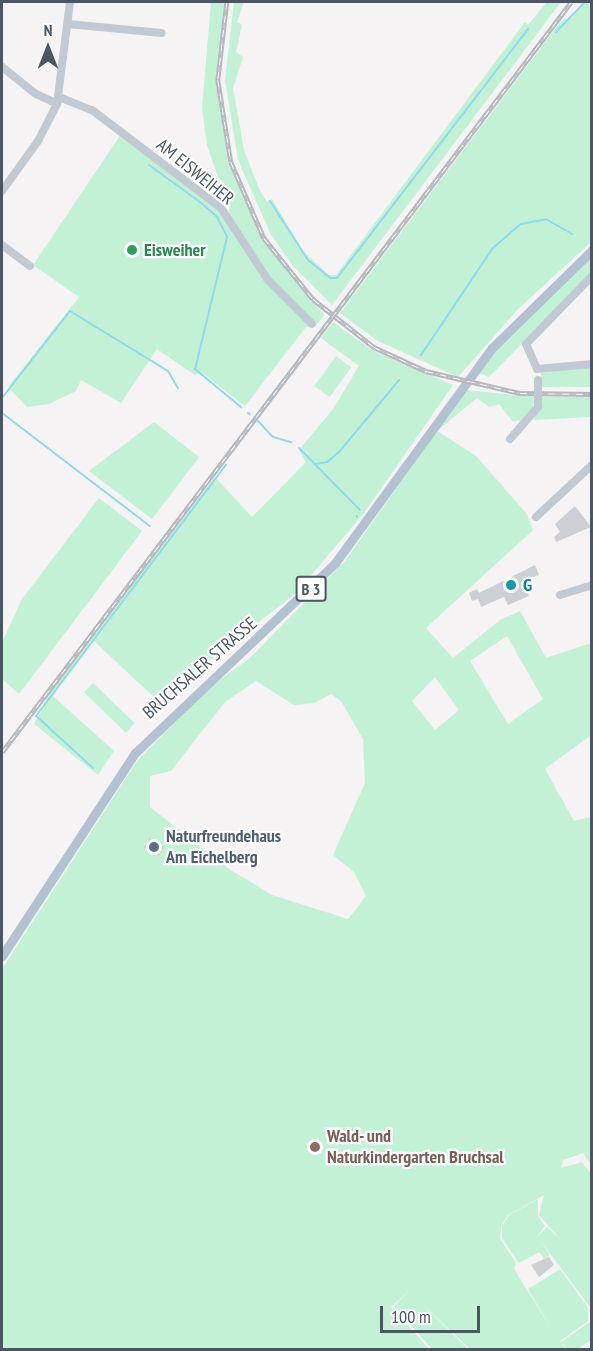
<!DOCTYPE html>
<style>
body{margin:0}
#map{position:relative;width:593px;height:1351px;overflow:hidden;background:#f5f3f3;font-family:"PT Sans Narrow",sans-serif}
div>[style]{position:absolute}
.green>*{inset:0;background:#c3f1d5;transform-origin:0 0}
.stream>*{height:2px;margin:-1px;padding:0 1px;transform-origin:1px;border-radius:1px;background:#90daee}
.building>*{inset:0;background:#cdcfd5;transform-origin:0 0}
.minor>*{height:8px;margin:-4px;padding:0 4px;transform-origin:4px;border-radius:4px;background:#c1cad2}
.major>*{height:9px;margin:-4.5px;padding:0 4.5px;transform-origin:4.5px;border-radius:4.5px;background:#b3c2d1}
.rail>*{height:4.5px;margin-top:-2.25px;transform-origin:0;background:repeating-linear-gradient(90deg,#fff 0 7px,#b5b8bd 0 14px);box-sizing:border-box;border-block:2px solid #b5b8bd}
.minor-bridge>*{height:8px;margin:-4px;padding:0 4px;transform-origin:4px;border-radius:4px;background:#c1cad2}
.dots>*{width:16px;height:16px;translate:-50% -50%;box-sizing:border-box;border:3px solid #fff;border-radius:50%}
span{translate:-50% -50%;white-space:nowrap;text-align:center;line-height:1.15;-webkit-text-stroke:4.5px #fff;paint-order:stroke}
.shield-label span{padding:2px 4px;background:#fff;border:2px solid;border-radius:4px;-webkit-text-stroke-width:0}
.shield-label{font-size:16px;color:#4a5661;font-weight:700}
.street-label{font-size:18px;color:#4a5661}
.leisure-label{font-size:18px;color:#27864d;font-weight:700}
.left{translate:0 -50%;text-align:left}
.culture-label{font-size:18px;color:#0d838f;font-weight:700}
.service-label{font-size:18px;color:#4e5e75;font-weight:700}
.education-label{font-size:18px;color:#785e54;font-weight:700}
.frame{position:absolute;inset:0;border:3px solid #4a5661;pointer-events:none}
.north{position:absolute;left:18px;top:18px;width:60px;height:60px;-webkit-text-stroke:4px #fff;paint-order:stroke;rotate:0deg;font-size:16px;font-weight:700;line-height:24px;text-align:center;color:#4a5661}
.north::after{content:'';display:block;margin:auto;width:21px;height:27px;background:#4a5661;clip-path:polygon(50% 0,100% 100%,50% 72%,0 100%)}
.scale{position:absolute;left:380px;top:1306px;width:100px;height:27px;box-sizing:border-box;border:3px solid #4a5661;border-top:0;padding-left:8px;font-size:18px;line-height:21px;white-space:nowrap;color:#4a5661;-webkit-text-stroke:4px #fff;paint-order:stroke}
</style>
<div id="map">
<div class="green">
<div style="clip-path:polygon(211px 2px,224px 2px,215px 79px,228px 162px,262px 239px,324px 315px,316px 326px,306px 327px,245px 406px,201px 372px,195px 375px,157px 349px,121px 403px,81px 380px,76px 391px,49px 404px,27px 407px,8px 387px,79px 297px,33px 265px,121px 134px,230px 213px,207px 145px,202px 108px)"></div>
<div style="clip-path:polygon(234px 2px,244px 2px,237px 22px,242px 25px,236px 52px,243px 57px,233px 88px,244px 150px,260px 191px,267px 202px,272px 199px,303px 251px,329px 275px,336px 275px,525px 22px,528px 25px,547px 2px,561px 2px,332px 305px,294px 267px,271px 235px,238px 160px,225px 80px)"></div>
<div style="clip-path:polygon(583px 2px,592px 2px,591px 242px,517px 310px,458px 377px,378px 341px,340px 313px,562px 20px,572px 18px)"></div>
<div style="clip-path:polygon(591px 255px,591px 274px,489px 377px,476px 372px,498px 344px)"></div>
<div style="clip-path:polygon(333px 322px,372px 350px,453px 385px,364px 513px,296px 593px,158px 701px,94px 641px,53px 696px,114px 751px,98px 775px,34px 724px,47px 701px,44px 698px,215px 477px,252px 517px,306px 462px,299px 450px,333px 409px,359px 366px,321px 338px)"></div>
<div style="left:336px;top:356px;width:19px;height:37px;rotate:36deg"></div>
<div style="clip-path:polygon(591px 367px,591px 387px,540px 387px,541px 373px)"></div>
<div style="clip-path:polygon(evenodd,466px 390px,536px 397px,528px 420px,512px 421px,499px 404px,489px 407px,477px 398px,437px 431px,476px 456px,527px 514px,533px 530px,426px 628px,453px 658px,500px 620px,520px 611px,546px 658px,591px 643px,591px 735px,545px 769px,574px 821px,591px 817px,591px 1165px,583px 1153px,563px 1160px,561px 1168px,582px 1162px,591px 1174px,591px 1340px,576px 1350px,567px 1349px,561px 1342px,590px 1322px,590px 1307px,540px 1240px,550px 1255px,544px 1259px,539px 1252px,519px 1263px,502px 1238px,502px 1226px,509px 1215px,538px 1199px,538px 1216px,545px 1226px,537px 1237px,547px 1227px,561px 1240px,539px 1215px,544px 1195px,508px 1215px,501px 1226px,500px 1239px,516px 1263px,514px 1269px,551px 1328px,528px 1289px,560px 1269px,588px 1308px,588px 1321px,560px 1341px,566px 1349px,470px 1349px,417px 1299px,468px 1349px,432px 1349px,394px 1306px,409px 1291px,391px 1307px,429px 1349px,2px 1349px,2px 969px,137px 761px,210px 687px,250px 658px,345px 561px,466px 390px,507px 636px,543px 699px,508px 724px,470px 661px,507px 636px,466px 390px,435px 677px,459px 710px,435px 730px,412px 701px,435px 677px,466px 390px,256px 681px,294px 705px,314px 703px,331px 694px,341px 701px,363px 739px,365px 783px,333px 855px,354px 872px,366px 896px,348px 919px,272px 895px,229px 869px,150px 807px,150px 776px,171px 771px,225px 702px,256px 681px)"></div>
<div style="clip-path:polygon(540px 397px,591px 397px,591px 417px,534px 420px)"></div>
<div style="clip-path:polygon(154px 422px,199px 457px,152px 519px,89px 471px)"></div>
<div style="clip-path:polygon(99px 498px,142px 531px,19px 694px,2px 679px,2px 642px,22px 599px)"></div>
<div style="left:93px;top:683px;width:58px;height:13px;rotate:44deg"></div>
</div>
<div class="stream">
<div style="left:556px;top:32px;width:42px;rotate:-46deg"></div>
<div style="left:149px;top:165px;width:63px;rotate:36deg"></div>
<div style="left:200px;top:202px;width:23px;rotate:41deg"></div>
<div style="left:217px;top:217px;width:22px;rotate:63deg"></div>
<div style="left:227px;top:237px;width:136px;rotate:103.6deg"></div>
<div style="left:195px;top:369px;width:60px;rotate:39.6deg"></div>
<div style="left:270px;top:201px;width:70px;rotate:57.2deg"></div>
<div style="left:308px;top:260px;width:28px;rotate:39deg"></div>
<div style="left:330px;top:278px;width:7px"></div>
<div style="left:337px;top:278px;width:314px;rotate:-52.5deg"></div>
<div style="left:421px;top:355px;width:129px;rotate:-56.1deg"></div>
<div style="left:493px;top:248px;width:37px;rotate:-41deg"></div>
<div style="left:521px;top:224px;width:25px;rotate:-11deg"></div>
<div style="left:546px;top:219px;width:30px;rotate:30deg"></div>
<div style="left:2px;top:398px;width:110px;rotate:-52deg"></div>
<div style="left:70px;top:311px;width:115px;rotate:31.5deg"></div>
<div style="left:168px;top:371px;width:20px;rotate:60deg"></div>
<div style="left:2px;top:413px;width:186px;rotate:37.4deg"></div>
<div style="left:248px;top:413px;width:2px;rotate:27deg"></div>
<div style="left:258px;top:421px;width:22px;rotate:47deg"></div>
<div style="left:273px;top:437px;width:19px;rotate:16deg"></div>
<div style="left:299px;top:448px;width:87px;rotate:45.5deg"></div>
<div style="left:315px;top:464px;width:12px;rotate:-9deg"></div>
<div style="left:327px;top:462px;width:16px;rotate:-40deg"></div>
<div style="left:339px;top:452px;width:94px;rotate:-50.2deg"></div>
<div style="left:357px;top:516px;width:1px;rotate:90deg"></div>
<div style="left:93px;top:768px;width:77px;rotate:-137.6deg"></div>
<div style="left:36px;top:716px;width:315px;rotate:-52.9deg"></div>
</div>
<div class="building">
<div style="clip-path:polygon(575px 506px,591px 527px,556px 542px,554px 537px,560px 532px,555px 524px)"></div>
<div style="clip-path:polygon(535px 565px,539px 575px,523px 581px,529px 596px,508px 605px,504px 597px,481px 607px,478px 599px,472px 601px,469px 593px,477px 589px,479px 593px)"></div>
<div style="left:150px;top:838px;width:17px;height:11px;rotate:33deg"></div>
<div style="clip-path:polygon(549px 1257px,554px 1265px,539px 1277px,531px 1265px)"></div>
</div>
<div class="minor">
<div style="left:68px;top:24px;width:94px;rotate:5.5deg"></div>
<div style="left:2px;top:67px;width:43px;rotate:38.5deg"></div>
<div style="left:36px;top:94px;width:23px;rotate:25deg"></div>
<div style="left:59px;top:97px;width:35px;rotate:22deg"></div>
<div style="left:92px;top:110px;width:162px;rotate:37.2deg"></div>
<div style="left:221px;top:208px;width:86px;rotate:56.9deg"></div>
<div style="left:268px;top:280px;width:62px;rotate:45deg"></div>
<div style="left:2px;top:191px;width:62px;rotate:-54.2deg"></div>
<div style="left:38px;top:141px;width:42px;rotate:-62.8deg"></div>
<div style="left:57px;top:104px;width:103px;rotate:-82.7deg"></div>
<div style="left:2px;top:245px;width:35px;rotate:37deg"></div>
<div style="left:592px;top:276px;width:95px;rotate:134.1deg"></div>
<div style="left:526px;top:344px;width:27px;rotate:66deg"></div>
<div style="left:537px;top:369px;width:55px;rotate:-5.2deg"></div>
<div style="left:510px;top:439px;width:43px;rotate:-48.8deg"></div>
<div style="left:536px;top:517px;width:76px;rotate:-42.9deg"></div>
<div style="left:560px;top:595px;width:34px;rotate:-17deg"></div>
</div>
<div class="major">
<div style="left:2px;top:956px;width:243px;rotate:-56.8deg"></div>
<div style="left:135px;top:753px;width:276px;rotate:-43.5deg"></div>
<div style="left:335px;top:563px;width:266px;rotate:-53.9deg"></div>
<div style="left:492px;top:348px;width:140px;rotate:-44.4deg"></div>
</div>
<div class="rail">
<div style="left:227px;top:2px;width:79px;rotate:96.6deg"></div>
<div style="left:218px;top:80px;width:83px;rotate:81deg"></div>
<div style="left:231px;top:162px;width:83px;rotate:66.5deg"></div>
<div style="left:264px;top:238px;width:78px;rotate:51.2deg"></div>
<div style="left:313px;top:299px;width:78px;rotate:38.2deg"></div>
<div style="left:374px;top:347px;width:57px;rotate:24.8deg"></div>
<div style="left:426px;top:371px;width:97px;rotate:13.2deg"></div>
<div style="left:520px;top:393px;width:72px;rotate:0.8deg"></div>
<div style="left:2px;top:752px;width:941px;rotate:-52.81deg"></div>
</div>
<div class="minor-bridge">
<div style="left:538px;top:380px;width:27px;rotate:90deg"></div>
</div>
<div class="dots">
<div style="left:132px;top:250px;background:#2e9e5b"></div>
<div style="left:511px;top:585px;background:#0f9aa8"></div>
<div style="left:154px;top:847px;background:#5c6f8a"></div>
<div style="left:315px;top:1147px;background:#8d6e63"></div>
</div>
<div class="shield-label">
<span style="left:311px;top:589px">B 3</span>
</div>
<div class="street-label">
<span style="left:195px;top:172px;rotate:39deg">AM EISWEIHER</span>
<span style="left:200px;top:668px;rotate:-41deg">BRUCHSALER STRASSE</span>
</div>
<div class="leisure-label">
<span class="left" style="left:144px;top:250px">Eisweiher</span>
</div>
<div class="culture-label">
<span class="left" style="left:523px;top:585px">G</span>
</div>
<div class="service-label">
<span class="left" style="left:166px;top:847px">Naturfreundehaus<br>Am Eichelberg</span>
</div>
<div class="education-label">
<span class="left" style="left:327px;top:1147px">Wald- und<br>Naturkindergarten Bruchsal</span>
</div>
<div class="frame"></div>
<div class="north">N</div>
<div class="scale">100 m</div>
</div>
